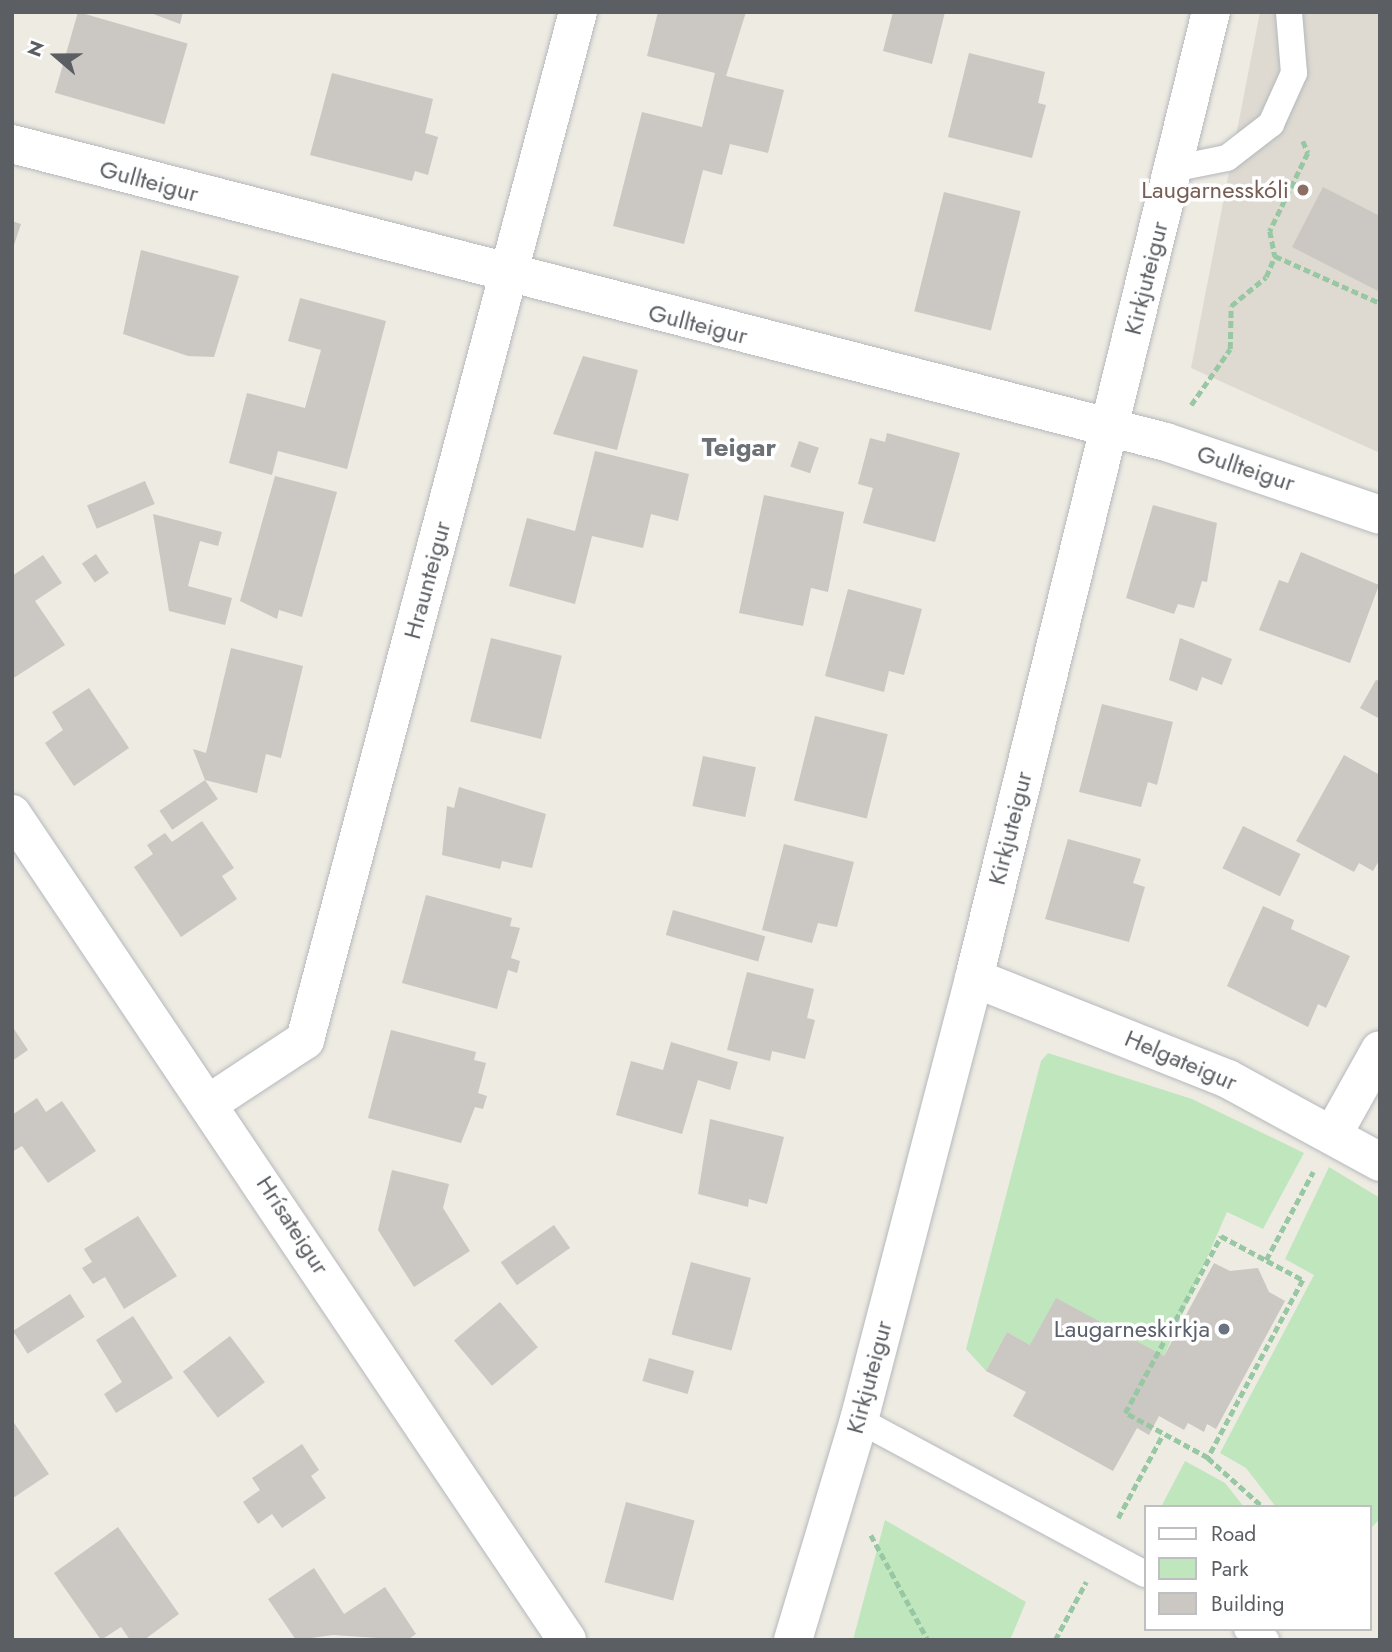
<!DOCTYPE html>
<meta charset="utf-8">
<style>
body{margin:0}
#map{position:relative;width:1392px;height:1652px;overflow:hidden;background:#eeebe2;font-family:Jost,sans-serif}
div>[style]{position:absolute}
.education>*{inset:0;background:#dedad1}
.green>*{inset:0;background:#c0e6be}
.building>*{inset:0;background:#cbc7c2;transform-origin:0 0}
.path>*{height:4.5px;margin-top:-2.25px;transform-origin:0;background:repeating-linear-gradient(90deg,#97c8a3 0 7px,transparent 0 10.5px)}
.roads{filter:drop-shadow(0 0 2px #b5b9bd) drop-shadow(0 0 2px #b5b9bd)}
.service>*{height:26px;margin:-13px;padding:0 13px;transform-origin:13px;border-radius:13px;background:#fff}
.minor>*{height:38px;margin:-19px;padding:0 19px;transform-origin:19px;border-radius:19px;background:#fff}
.dots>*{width:19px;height:19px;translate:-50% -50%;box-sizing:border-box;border:4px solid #fff;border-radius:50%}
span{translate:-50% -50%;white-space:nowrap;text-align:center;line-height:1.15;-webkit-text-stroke:7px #fff;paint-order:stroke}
.street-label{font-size:24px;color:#5b5f64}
.education-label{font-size:24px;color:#785e54}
.right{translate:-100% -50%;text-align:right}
.worship-label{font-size:24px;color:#5b616d}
.neighbourhood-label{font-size:26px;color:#6c7176;font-weight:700}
.frame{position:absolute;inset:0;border:14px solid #5b5f64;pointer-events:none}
.legend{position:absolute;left:1144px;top:1505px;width:228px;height:126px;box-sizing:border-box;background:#fff;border:2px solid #bdbfc1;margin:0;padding:9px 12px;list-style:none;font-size:21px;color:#5b5f64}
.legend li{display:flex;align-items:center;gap:14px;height:35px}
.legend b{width:35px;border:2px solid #bdbfc1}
.north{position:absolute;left:21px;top:21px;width:70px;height:70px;-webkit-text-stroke:5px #fff;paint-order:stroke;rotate:290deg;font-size:19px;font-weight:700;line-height:28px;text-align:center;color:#5b5f64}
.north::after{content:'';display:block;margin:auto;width:24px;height:32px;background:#5b5f64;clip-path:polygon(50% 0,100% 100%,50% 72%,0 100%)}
</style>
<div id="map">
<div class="education">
<div style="clip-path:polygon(1260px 12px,1380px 12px,1380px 453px,1191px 368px)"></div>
</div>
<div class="green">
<div style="clip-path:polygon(1048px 1053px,1192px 1099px,1304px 1153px,1263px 1229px,1227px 1212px,1164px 1356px,1030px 1345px,1007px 1332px,986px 1371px,966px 1349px,1041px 1061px)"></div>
<div style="clip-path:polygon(1329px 1167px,1380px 1198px,1380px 1519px,1369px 1530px,1369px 1507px,1276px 1507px,1246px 1468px,1220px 1453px,1314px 1275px,1285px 1259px)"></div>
<div style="clip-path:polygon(1185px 1461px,1225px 1483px,1244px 1507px,1161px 1507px)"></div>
<div style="clip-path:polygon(885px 1520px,1026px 1602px,1010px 1640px,853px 1640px)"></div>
</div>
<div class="building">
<div style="left:78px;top:12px;width:114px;height:84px;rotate:16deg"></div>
<div style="clip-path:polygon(148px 12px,183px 12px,180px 24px)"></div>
<div style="clip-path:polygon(658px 12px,746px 12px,726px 76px,784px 90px,768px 153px,730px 144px,722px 175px,703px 170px,684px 244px,613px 226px,642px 112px,702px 127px,715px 73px,647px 56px)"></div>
<div style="clip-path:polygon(893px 12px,945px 12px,932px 64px,883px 51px)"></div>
<div style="clip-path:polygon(969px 53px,1045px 72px,1038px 103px,1046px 105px,1032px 158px,948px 137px)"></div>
<div style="clip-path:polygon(332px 73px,433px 99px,425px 133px,438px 137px,428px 175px,415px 171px,412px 181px,310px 155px)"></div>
<div style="clip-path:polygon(1323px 187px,1380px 216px,1380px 292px,1292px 247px)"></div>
<div style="left:944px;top:192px;width:79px;height:123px;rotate:14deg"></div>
<div style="clip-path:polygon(12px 221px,21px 224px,13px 248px,12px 248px)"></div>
<div style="clip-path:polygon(141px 250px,239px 276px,214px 357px,188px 356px,123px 334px)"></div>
<div style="clip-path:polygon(300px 298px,386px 321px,347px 469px,278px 451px,272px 475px,229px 463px,247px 393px,305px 408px,321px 350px,288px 341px)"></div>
<div style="clip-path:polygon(583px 356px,638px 370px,617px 450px,553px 434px)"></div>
<div style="clip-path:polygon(887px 433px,960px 453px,935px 542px,863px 523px,873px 488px,858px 484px,870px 438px,885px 442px)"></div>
<div style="left:799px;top:441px;width:21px;height:27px;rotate:19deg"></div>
<div style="clip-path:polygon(595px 451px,689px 474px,678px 521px,651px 514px,643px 548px,592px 536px,575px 604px,509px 586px,527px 518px,575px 531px)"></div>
<div style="clip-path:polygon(275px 476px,337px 492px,302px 617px,279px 610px,277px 619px,240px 601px)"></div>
<div style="left:145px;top:481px;width:25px;height:63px;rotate:67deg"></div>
<div style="clip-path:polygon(764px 495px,844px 512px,828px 592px,811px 588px,803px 626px,739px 613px)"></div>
<div style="clip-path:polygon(1153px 505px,1217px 523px,1207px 582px,1202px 581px,1194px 608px,1178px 604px,1174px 614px,1126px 598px)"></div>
<div style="clip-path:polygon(153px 514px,222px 532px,218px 546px,200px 541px,188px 586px,232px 598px,225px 625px,169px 611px)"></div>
<div style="clip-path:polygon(1301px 552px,1379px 585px,1350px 663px,1259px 630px,1279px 580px,1288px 583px)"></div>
<div style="left:96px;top:554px;width:23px;height:17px;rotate:56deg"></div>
<div style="clip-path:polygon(43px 555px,62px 583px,35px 601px,65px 645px,12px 679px,12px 576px)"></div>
<div style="clip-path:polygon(848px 589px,922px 609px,904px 675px,889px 671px,884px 692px,825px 676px)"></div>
<div style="left:491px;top:638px;width:73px;height:86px;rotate:14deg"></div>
<div style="clip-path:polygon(1180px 638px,1232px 659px,1222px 685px,1202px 677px,1197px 691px,1169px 680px)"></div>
<div style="clip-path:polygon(231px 648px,303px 666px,281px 758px,266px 754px,257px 793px,205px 780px,193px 749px,206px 753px)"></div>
<div style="clip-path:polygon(1376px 680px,1380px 681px,1380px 719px,1360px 708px)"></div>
<div style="clip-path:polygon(89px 688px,129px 748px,74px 786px,45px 743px,63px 730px,52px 712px)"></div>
<div style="clip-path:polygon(1102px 704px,1173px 722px,1157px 785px,1148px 782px,1141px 807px,1079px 792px)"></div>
<div style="left:815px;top:716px;width:75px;height:87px;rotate:14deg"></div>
<div style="clip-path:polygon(1344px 755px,1380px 775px,1380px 859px,1373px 871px,1359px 863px,1354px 872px,1296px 841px)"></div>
<div style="left:703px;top:756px;width:54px;height:51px;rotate:12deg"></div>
<div style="left:205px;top:780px;width:23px;height:55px;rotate:56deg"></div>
<div style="clip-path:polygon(459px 787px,546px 814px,532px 868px,502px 861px,500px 869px,442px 855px,447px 806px,454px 808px)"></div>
<div style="clip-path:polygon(202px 821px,234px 868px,222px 876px,237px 899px,181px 937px,134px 867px,153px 854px,147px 845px,165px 833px,172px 842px)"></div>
<div style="left:1243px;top:826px;width:64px;height:47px;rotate:26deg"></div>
<div style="clip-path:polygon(1068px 839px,1141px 859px,1133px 883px,1145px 887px,1129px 942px,1045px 919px)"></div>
<div style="clip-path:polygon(784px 844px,854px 862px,837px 927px,818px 923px,812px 943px,762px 930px)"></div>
<div style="clip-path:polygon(426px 895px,512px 918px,510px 926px,520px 928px,511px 958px,520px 961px,517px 973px,508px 970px,497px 1009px,402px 983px)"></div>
<div style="clip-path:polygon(1263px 906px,1294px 920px,1291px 929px,1350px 956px,1326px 1008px,1318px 1004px,1308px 1027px,1227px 986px)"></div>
<div style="left:673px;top:910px;width:96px;height:26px;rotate:16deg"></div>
<div style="clip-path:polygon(747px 972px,814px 989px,807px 1018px,815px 1020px,805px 1059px,772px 1051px,770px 1061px,727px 1050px)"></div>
<div style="clip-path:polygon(12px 1026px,28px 1050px,12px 1061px)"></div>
<div style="clip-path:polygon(391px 1030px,476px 1052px,474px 1060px,486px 1063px,478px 1093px,487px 1096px,483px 1109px,475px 1107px,461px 1143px,368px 1118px)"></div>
<div style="clip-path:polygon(671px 1042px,738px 1062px,730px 1090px,698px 1080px,682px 1134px,616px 1115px,631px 1061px,663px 1070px)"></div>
<div style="clip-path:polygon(37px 1098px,46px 1112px,62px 1101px,96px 1151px,48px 1183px,22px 1146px,12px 1152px,12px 1115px)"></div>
<div style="clip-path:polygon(710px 1119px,784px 1137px,767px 1204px,749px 1199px,748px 1207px,698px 1194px)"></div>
<div style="clip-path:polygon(392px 1170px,449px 1184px,443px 1208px,470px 1251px,414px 1287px,378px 1230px)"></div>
<div style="clip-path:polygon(138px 1216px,177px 1276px,124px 1309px,105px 1277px,93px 1284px,82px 1268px,92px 1262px,84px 1249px)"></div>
<div style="left:554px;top:1225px;width:28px;height:65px;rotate:55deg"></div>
<div style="left:691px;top:1262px;width:62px;height:75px;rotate:15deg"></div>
<div style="clip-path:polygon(1214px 1263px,1230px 1271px,1258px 1268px,1269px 1292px,1285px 1301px,1216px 1429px,1207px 1424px,1204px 1432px,1188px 1423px,1184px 1430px,1159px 1416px,1149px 1435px,1137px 1428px,1113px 1471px,1013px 1416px,1026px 1392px,986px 1371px,1007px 1332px,1030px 1345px,1056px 1298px,1164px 1356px)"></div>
<div style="left:70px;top:1294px;width:27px;height:68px;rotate:57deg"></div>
<div style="left:500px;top:1302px;width:59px;height:60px;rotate:50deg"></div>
<div style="clip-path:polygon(133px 1316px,173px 1378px,116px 1413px,104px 1394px,122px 1382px,96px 1340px)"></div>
<div style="left:230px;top:1336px;width:58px;height:59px;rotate:53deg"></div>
<div style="left:649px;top:1358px;width:47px;height:24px;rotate:16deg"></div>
<div style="clip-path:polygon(12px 1420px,49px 1474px,13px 1498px,12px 1497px)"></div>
<div style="clip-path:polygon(302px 1444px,319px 1470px,311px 1476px,326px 1498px,282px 1528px,272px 1514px,258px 1524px,243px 1502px,260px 1490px,252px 1478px)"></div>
<div style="left:626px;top:1502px;width:71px;height:83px;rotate:15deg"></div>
<div style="clip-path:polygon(118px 1527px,179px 1614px,144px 1640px,130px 1640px,121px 1627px,101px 1640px,54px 1573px)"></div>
<div style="clip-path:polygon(314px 1568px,344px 1614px,385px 1587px,416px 1634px,407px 1640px,333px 1635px,296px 1640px,268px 1599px)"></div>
</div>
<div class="path">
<div style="left:1303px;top:141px;width:13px;rotate:67deg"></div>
<div style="left:1308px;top:153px;width:87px;rotate:116deg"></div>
<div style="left:1270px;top:231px;width:25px;rotate:79deg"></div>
<div style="left:1275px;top:256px;width:115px;rotate:24.1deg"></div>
<div style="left:1191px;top:405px;width:68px;rotate:-55.1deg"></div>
<div style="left:1230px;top:349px;width:43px;rotate:-88.7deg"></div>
<div style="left:1231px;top:306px;width:45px;rotate:-39.6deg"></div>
<div style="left:1266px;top:277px;width:23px;rotate:-67deg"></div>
<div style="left:1221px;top:1236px;width:93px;rotate:28.2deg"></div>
<div style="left:1303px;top:1280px;width:202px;rotate:118.1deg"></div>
<div style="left:1208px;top:1458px;width:94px;rotate:-151.5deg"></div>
<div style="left:1125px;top:1413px;width:201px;rotate:-61.5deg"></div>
<div style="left:1266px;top:1260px;width:100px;rotate:-61.9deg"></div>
<div style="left:1208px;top:1458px;width:74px;rotate:41.7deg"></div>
<div style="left:1118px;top:1518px;width:95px;rotate:-61.8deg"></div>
<div style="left:871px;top:1535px;width:119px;rotate:61.5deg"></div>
<div style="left:1055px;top:1640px;width:66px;rotate:-61.9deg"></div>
</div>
<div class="roads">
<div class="service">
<div style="left:1172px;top:169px;width:56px;rotate:-11.3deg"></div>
<div style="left:1227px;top:158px;width:56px;rotate:-37.7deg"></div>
<div style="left:1271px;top:124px;width:56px;rotate:-65.7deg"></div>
<div style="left:1294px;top:73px;width:61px;rotate:-94.7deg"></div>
<div style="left:859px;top:1420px;width:325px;rotate:28.3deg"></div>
<div style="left:1247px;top:1629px;width:22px;rotate:30deg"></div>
</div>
<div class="minor">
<div style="left:12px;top:144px;width:1192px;rotate:14.48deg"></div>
<div style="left:1166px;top:442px;width:226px;rotate:18.8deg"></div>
<div style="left:12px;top:814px;width:995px;rotate:56.1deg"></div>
<div style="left:974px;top:978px;width:273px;rotate:21.7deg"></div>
<div style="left:1228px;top:1079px;width:173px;rotate:28.6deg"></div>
<div style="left:211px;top:1102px;width:113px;rotate:-33.4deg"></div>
<div style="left:305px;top:1040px;width:1064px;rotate:-75.13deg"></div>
<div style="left:1333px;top:1134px;width:96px;rotate:-60.8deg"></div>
<div style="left:793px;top:1640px;width:230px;rotate:-73.3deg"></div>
<div style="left:859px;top:1420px;width:457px;rotate:-75.4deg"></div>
<div style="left:974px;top:978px;width:995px;rotate:-76.22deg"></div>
</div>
</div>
<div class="dots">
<div style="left:1303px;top:190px;background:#8d6e63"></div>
<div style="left:1224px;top:1329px;background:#6b7280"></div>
</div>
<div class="street-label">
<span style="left:149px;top:181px;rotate:15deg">Gullteigur</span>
<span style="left:1146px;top:278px;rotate:-76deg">Kirkjuteigur</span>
<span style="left:698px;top:324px;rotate:14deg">Gullteigur</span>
<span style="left:1246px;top:468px;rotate:18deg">Gullteigur</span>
<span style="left:427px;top:580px;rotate:-75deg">Hraunteigur</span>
<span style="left:1010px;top:828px;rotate:-76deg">Kirkjuteigur</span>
<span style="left:1181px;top:1060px;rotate:23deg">Helgateigur</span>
<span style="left:293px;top:1225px;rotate:57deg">Hrísateigur</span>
<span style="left:869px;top:1377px;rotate:-75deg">Kirkjuteigur</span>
</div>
<div class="education-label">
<span class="right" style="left:1289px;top:190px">Laugarnesskóli</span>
</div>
<div class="worship-label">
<span class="right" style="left:1210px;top:1329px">Laugarneskirkja</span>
</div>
<div class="neighbourhood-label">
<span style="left:739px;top:448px">Teigar</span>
</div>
<div class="frame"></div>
<ul class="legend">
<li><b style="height:9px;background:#fff"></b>Road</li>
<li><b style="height:19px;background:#c0e6be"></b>Park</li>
<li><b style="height:19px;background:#cbc7c2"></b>Building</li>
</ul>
<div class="north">N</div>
</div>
